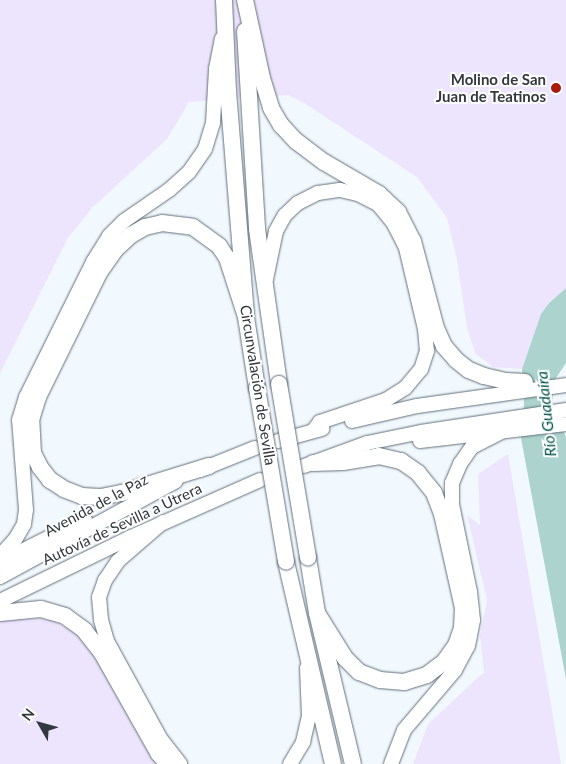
<!DOCTYPE html>
<meta charset="utf-8">
<style>
body{margin:0}
#map{position:relative;width:566px;height:764px;overflow:hidden;background:#f2f9fe;font-family:Lato,sans-serif}
div>[style]{position:absolute}
.green>*{inset:0;background:#ede4fd}
.water>*{inset:0;background:#acd3cd}
.roads{filter:drop-shadow(0 0 1px #616f7b) drop-shadow(0 0 1px #616f7b)}
.primary>*{height:14px;margin:-7px;padding:0 7px;transform-origin:7px;border-radius:7px;background:#fff}
.highway>*{height:16px;margin:-8px;padding:0 8px;transform-origin:8px;border-radius:8px;background:#fff}
.bridges{filter:drop-shadow(0 0 1px #616f7b) drop-shadow(0 0 1px #616f7b)}
.highway-bridge>*{height:16px;margin:-8px;padding:0 8px;transform-origin:8px;border-radius:8px;background:#fff}
.dots>*{width:14px;height:14px;translate:-50% -50%;box-sizing:border-box;border:2px solid #fff;border-radius:50%}
span{translate:-50% -50%;white-space:nowrap;text-align:center;line-height:1.15;-webkit-text-stroke:4px #fff;paint-order:stroke}
.poi-label{font-size:15px;color:#32383d;font-weight:700}
.right{translate:-100% -50%;text-align:right}
.street-label{font-size:15px;color:#32383d}
.water-label{font-size:16px;color:#00534c;font-style:italic}
.north{position:absolute;left:15px;top:699px;width:50px;height:50px;-webkit-text-stroke:4px #fff;paint-order:stroke;rotate:308deg;font-size:14px;font-weight:700;line-height:20px;text-align:center;color:#32383d}
.north::after{content:'';display:block;margin:auto;width:18px;height:22px;background:#32383d;clip-path:polygon(50% 0,100% 100%,50% 72%,0 100%)}
</style>
<div id="map">
<div class="green">
<div style="clip-path:polygon(0 0,566px 0,566px 288px,549px 303px,541px 314px,522px 369px,493px 367px,475px 353px,467px 328px,457px 260px,447px 218px,417px 177px,304px 103px,288px 95px,189px 102px,167px 139px,92px 208px,68px 238px,0 373px)"></div>
<div style="clip-path:polygon(508px 454px,561px 764px,413px 764px,428px 724px,484px 672px,480px 636px,487px 600px,467px 515px,480px 525px,478px 474px)"></div>
<div style="clip-path:polygon(31px 618px,51px 620px,73px 631px,92px 652px,141px 740px,158px 764px,0 764px,0 621px)"></div>
</div>
<div class="water">
<div style="clip-path:polygon(566px 288px,566px 363px,554px 381px,552px 405px,566px 437px,566px 679px,521px 438px,524px 404px,522px 369px,541px 314px,549px 303px)"></div>
</div>
<div class="roads">
<div class="primary">
<div style="left:266px;top:279px;width:49px;rotate:-78.2deg"></div>
<div style="left:276px;top:231px;width:18px;rotate:-61deg"></div>
<div style="left:285px;top:215px;width:18px;rotate:-43deg"></div>
<div style="left:298px;top:203px;width:22px;rotate:-27deg"></div>
<div style="left:318px;top:193px;width:22px;rotate:-8deg"></div>
<div style="left:340px;top:190px;width:18px;rotate:13deg"></div>
<div style="left:358px;top:194px;width:22px;rotate:27deg"></div>
<div style="left:378px;top:204px;width:26px;rotate:51deg"></div>
<div style="left:394px;top:224px;width:27px;rotate:63deg"></div>
<div style="left:406px;top:248px;width:83px;rotate:76.8deg"></div>
<div style="left:425px;top:329px;width:22px;rotate:85deg"></div>
<div style="left:427px;top:351px;width:19px;rotate:108deg"></div>
<div style="left:421px;top:369px;width:25px;rotate:130deg"></div>
<div style="left:405px;top:388px;width:22px;rotate:148deg"></div>
<div style="left:386px;top:400px;width:70px;rotate:161.6deg"></div>
<div style="left:320px;top:422px;width:11px;rotate:128deg"></div>
<div style="left:352px;top:421px;width:67px;rotate:-13deg"></div>
<div style="left:417px;top:406px;width:150px;rotate:-8deg"></div>
<div style="left:278px;top:441px;width:46px;rotate:-15.3deg"></div>
<div style="left:420px;top:441px;width:147px;rotate:-6.6deg"></div>
<div style="left:304px;top:466px;width:67px;rotate:-20.1deg"></div>
<div style="left:367px;top:443px;width:55px;rotate:-11.5deg"></div>
<div style="left:421px;top:432px;width:147px;rotate:-8.6deg"></div>
<div style="left:200px;top:470px;width:59px;rotate:-21.8deg"></div>
<div style="left:163px;top:522px;width:60px;rotate:139.1deg"></div>
<div style="left:118px;top:561px;width:23px;rotate:124deg"></div>
<div style="left:105px;top:580px;width:18px;rotate:109deg"></div>
<div style="left:99px;top:597px;width:23px;rotate:85deg"></div>
<div style="left:101px;top:620px;width:22px;rotate:74deg"></div>
<div style="left:107px;top:641px;width:111px;rotate:61.3deg"></div>
<div style="left:160px;top:738px;width:33px;rotate:52deg"></div>
<div style="left:0;top:556px;width:24px;rotate:-48deg"></div>
<div style="left:16px;top:538px;width:16px;rotate:-60deg"></div>
<div style="left:24px;top:524px;width:14px;rotate:-82deg"></div>
<div style="left:26px;top:510px;width:90px;rotate:-94.4deg"></div>
<div style="left:19px;top:420px;width:24px;rotate:-73deg"></div>
<div style="left:26px;top:397px;width:151px;rotate:-63.6deg"></div>
<div style="left:93px;top:262px;width:31px;rotate:-58deg"></div>
<div style="left:109px;top:236px;width:21px;rotate:-45deg"></div>
<div style="left:124px;top:221px;width:55px;rotate:-34.6deg"></div>
<div style="left:169px;top:190px;width:27px;rotate:-42deg"></div>
<div style="left:189px;top:172px;width:28px;rotate:-55deg"></div>
<div style="left:205px;top:149px;width:27px;rotate:-73deg"></div>
<div style="left:213px;top:123px;width:54px;rotate:-86.8deg"></div>
<div style="left:216px;top:69px;width:31px;rotate:-79deg"></div>
<div style="left:0;top:562px;width:95px;rotate:-26.8deg"></div>
<div style="left:0;top:577px;width:200px;rotate:-28.6deg"></div>
<div style="left:0;top:601px;width:144px;rotate:-26deg"></div>
<div style="left:129px;top:538px;width:143px;rotate:-23.9deg"></div>
<div style="left:290px;top:764px;width:26px;rotate:-59deg"></div>
<div style="left:303px;top:742px;width:26px;rotate:-77deg"></div>
<div style="left:309px;top:717px;width:49px;rotate:-92.3deg"></div>
<div style="left:391px;top:764px;width:36px;rotate:-69deg"></div>
<div style="left:404px;top:730px;width:79px;rotate:-49.6deg"></div>
<div style="left:455px;top:670px;width:27px;rotate:-62deg"></div>
<div style="left:468px;top:646px;width:26px;rotate:-79deg"></div>
<div style="left:473px;top:620px;width:28px;rotate:-96deg"></div>
<div style="left:470px;top:592px;width:90px;rotate:-101.6deg"></div>
<div style="left:452px;top:504px;width:21px;rotate:-90deg"></div>
<div style="left:452px;top:483px;width:21px;rotate:-67deg"></div>
<div style="left:460px;top:464px;width:21px;rotate:-55deg"></div>
<div style="left:472px;top:447px;width:34px;rotate:-27deg"></div>
</div>
<div class="highway">
<div style="left:224px;top:0;width:91px;rotate:87.5deg"></div>
<div style="left:228px;top:91px;width:227px;rotate:85.4deg"></div>
<div style="left:246px;top:317px;width:72px;rotate:81.2deg"></div>
<div style="left:245px;top:0;width:80px;rotate:77.7deg"></div>
<div style="left:262px;top:78px;width:31px;rotate:73deg"></div>
<div style="left:271px;top:108px;width:20px;rotate:60deg"></div>
<div style="left:281px;top:125px;width:22px;rotate:47deg"></div>
<div style="left:296px;top:141px;width:35px;rotate:37deg"></div>
<div style="left:324px;top:162px;width:64px;rotate:30.2deg"></div>
<div style="left:379px;top:194px;width:26px;rotate:43deg"></div>
<div style="left:398px;top:212px;width:33px;rotate:63deg"></div>
<div style="left:413px;top:241px;width:90px;rotate:75.2deg"></div>
<div style="left:436px;top:328px;width:20px;rotate:66deg"></div>
<div style="left:444px;top:346px;width:18px;rotate:49deg"></div>
<div style="left:456px;top:360px;width:16px;rotate:38deg"></div>
<div style="left:469px;top:370px;width:16px;rotate:22deg"></div>
<div style="left:484px;top:376px;width:23px;rotate:13deg"></div>
<div style="left:506px;top:381px;width:19px;rotate:3deg"></div>
<div style="left:245px;top:31px;width:198px;rotate:86.5deg"></div>
<div style="left:257px;top:229px;width:157px;rotate:81.9deg"></div>
<div style="left:313px;top:463px;width:30px;rotate:-2deg"></div>
<div style="left:343px;top:462px;width:36px;rotate:-9deg"></div>
<div style="left:379px;top:456px;width:23px;rotate:13deg"></div>
<div style="left:401px;top:461px;width:21px;rotate:35deg"></div>
<div style="left:418px;top:473px;width:26px;rotate:51deg"></div>
<div style="left:434px;top:493px;width:22px;rotate:69deg"></div>
<div style="left:442px;top:514px;width:96px;rotate:77.4deg"></div>
<div style="left:463px;top:608px;width:20px;rotate:93deg"></div>
<div style="left:462px;top:628px;width:18px;rotate:109deg"></div>
<div style="left:456px;top:645px;width:21px;rotate:125deg"></div>
<div style="left:444px;top:662px;width:21px;rotate:143deg"></div>
<div style="left:427px;top:675px;width:24px;rotate:163deg"></div>
<div style="left:404px;top:682px;width:24px;rotate:-175deg"></div>
<div style="left:380px;top:680px;width:22px;rotate:-159deg"></div>
<div style="left:359px;top:672px;width:20px;rotate:-135deg"></div>
<div style="left:345px;top:658px;width:53px;rotate:-121.9deg"></div>
<div style="left:209px;top:466px;width:92px;rotate:162.9deg"></div>
<div style="left:121px;top:493px;width:21px;rotate:169deg"></div>
<div style="left:100px;top:497px;width:18px;rotate:-177deg"></div>
<div style="left:82px;top:496px;width:19px;rotate:-159deg"></div>
<div style="left:64px;top:489px;width:17px;rotate:-147deg"></div>
<div style="left:50px;top:480px;width:16px;rotate:-128deg"></div>
<div style="left:40px;top:467px;width:16px;rotate:-117deg"></div>
<div style="left:33px;top:453px;width:33px;rotate:-93deg"></div>
<div style="left:31px;top:420px;width:24px;rotate:-73deg"></div>
<div style="left:38px;top:397px;width:138px;rotate:-63.8deg"></div>
<div style="left:99px;top:273px;width:29px;rotate:-55deg"></div>
<div style="left:116px;top:249px;width:21px;rotate:-43deg"></div>
<div style="left:131px;top:235px;width:16px;rotate:-30deg"></div>
<div style="left:145px;top:227px;width:17px;rotate:-13deg"></div>
<div style="left:162px;top:223px;width:31px;rotate:7deg"></div>
<div style="left:193px;top:227px;width:32px;rotate:36deg"></div>
<div style="left:219px;top:246px;width:14px;rotate:56deg"></div>
<div style="left:227px;top:258px;width:62px;rotate:72.1deg"></div>
<div style="left:308px;top:558px;width:56px;rotate:80.7deg"></div>
<div style="left:317px;top:613px;width:155px;rotate:76.6deg"></div>
<div style="left:286px;top:562px;width:207px;rotate:76.9deg"></div>
<div style="left:0;top:613px;width:41px;rotate:-5.6deg"></div>
<div style="left:41px;top:609px;width:25px;rotate:16deg"></div>
<div style="left:65px;top:616px;width:24px;rotate:36deg"></div>
<div style="left:84px;top:630px;width:29px;rotate:52deg"></div>
<div style="left:102px;top:653px;width:116px;rotate:60.6deg"></div>
<div style="left:159px;top:754px;width:13px;rotate:48deg"></div>
</div>
</div>
<div class="bridges">
<div class="highway-bridge">
<div style="left:279px;top:384px;width:176px;rotate:80.5deg"></div>
<div style="left:257px;top:388px;width:176px;rotate:80.5deg"></div>
</div>
</div>
<div class="dots">
<div style="left:556px;top:88px;background:#aa190a"></div>
</div>
<div class="poi-label">
<span class="right" style="left:546px;top:88px">Molino de San<br>Juan de Teatinos</span>
</div>
<div class="street-label">
<span style="left:258px;top:385px;rotate:81deg">Circunvalación de Sevilla</span>
<span style="left:96px;top:505px;rotate:-28deg">Avenida de la Paz</span>
<span style="left:122px;top:524px;rotate:-25deg">Autovía de Sevilla a Utrera</span>
</div>
<div class="water-label">
<span style="left:546px;top:414px;rotate:-96deg">Río Guadaíra</span>
</div>
<div class="north">N</div>
</div>
